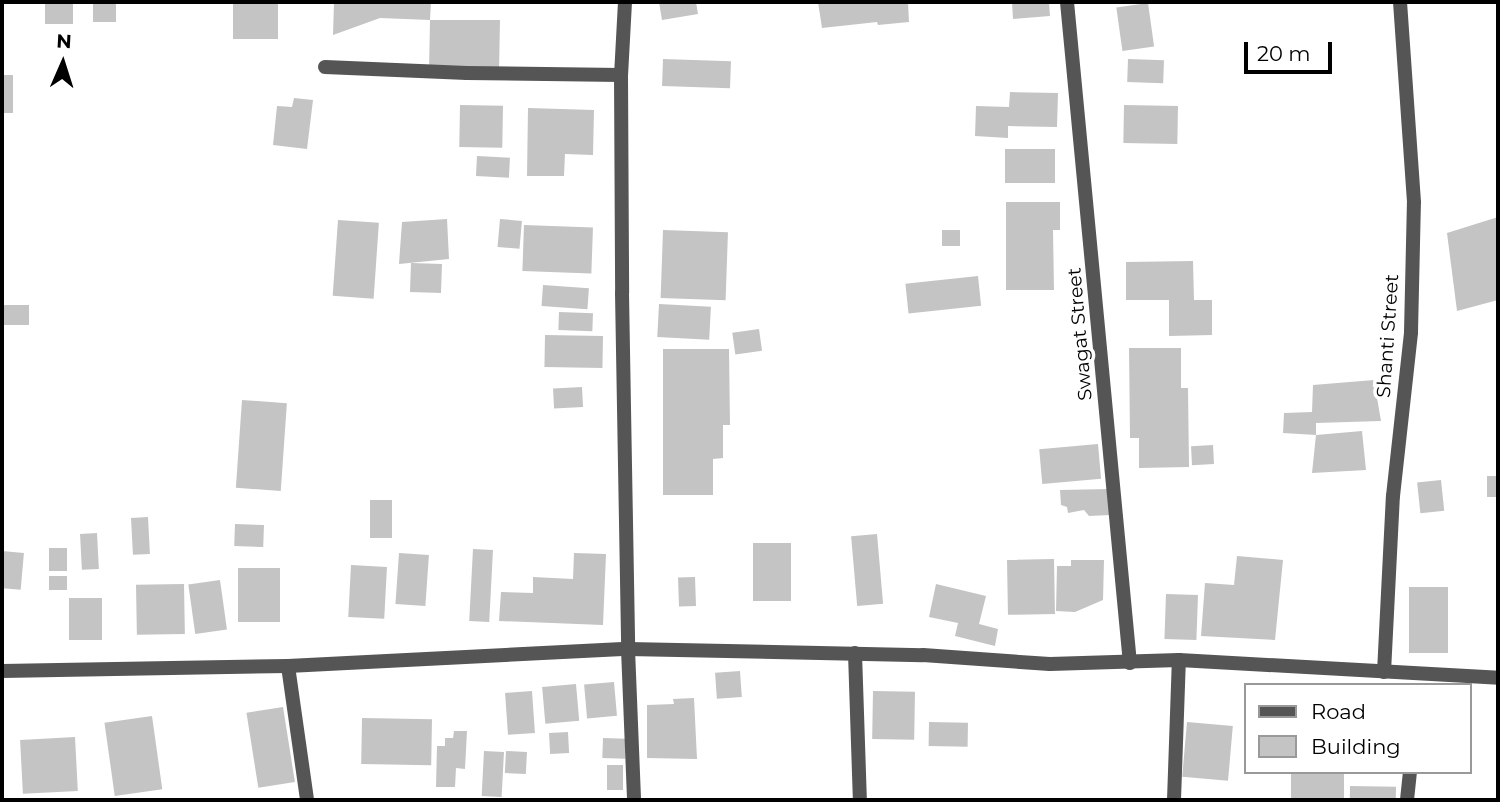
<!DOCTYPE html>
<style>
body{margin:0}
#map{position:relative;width:1500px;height:802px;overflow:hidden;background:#fff;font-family:Montserrat,sans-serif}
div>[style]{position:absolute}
.building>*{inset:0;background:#c4c4c4;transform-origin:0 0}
.service>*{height:14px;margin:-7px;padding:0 7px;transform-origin:7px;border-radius:7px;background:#555}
.minor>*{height:14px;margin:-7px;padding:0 7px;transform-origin:7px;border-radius:7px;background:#555}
span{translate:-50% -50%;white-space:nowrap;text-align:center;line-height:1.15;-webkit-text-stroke:7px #fff;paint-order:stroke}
.street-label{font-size:19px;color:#000}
.frame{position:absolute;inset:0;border:4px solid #000;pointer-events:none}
.legend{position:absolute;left:1244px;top:683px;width:228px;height:91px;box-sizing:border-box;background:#fff;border:2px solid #999;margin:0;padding:9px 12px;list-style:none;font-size:21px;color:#000}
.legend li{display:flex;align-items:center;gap:14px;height:35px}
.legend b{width:35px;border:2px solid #999}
.north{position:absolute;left:28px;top:28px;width:70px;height:70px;-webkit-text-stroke:5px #fff;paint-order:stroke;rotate:3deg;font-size:19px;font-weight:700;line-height:28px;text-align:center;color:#000}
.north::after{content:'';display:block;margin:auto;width:24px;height:32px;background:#000;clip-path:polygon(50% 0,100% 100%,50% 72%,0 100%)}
.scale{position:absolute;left:1244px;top:42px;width:88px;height:32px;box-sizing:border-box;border:4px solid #000;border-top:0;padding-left:9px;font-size:21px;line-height:24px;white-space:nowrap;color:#000;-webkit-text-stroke:5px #fff;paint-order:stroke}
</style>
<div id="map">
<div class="building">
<div style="left:45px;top:2px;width:28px;height:22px"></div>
<div style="left:93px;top:2px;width:23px;height:20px"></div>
<div style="left:233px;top:2px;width:45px;height:37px"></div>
<div style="clip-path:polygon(334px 2px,431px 2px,430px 20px,500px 20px,499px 72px,429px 71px,430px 20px,380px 18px,333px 35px)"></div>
<div style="clip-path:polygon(659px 2px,696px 2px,698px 14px,662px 20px)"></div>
<div style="clip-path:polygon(818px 2px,908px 2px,909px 22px,878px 25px,877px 22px,822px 28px)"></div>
<div style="clip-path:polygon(1012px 2px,1049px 2px,1050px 16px,1013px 19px)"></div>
<div style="left:1148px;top:3px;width:44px;height:32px;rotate:82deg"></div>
<div style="left:663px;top:59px;width:68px;height:27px;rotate:2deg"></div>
<div style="left:1128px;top:59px;width:36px;height:23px;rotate:2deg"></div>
<div style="left:2px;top:75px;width:11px;height:38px"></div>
<div style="clip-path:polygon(1010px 92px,1058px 93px,1057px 127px,1008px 126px,1008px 138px,975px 136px,976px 106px,1009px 107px)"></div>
<div style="clip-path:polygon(294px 98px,313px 100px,307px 149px,273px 145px,277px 106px,292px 107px)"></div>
<div style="left:460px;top:105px;width:43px;height:42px;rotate:1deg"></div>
<div style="left:1124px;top:105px;width:54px;height:38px;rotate:1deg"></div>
<div style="clip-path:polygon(528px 108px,594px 110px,593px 155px,565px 154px,564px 176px,527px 176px)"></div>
<div style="left:1005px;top:149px;width:50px;height:34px"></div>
<div style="left:477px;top:156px;width:33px;height:20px;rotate:3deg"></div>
<div style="clip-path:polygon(1006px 202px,1060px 202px,1060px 230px,1053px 230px,1054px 290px,1006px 290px)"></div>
<div style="clip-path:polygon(1498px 217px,1498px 300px,1457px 311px,1447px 233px)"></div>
<div style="clip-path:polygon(447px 219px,449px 259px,399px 264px,402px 222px)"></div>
<div style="left:500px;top:219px;width:22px;height:28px;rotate:5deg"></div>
<div style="left:338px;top:220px;width:41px;height:76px;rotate:4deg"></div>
<div style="left:524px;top:225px;width:69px;height:46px;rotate:2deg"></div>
<div style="left:663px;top:230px;width:65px;height:68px;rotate:2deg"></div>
<div style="left:942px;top:230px;width:18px;height:16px"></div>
<div style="clip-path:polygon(1193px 261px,1194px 300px,1212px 300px,1212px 335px,1169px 336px,1169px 300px,1126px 300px,1126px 262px)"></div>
<div style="left:411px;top:263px;width:31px;height:29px;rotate:2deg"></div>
<div style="left:978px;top:276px;width:30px;height:73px;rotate:84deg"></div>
<div style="left:543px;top:285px;width:46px;height:21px;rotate:4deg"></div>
<div style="left:659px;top:304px;width:52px;height:33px;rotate:3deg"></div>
<div style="left:2px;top:305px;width:27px;height:20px"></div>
<div style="left:559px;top:312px;width:34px;height:18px;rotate:2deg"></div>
<div style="left:759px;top:329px;width:22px;height:27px;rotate:82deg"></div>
<div style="left:545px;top:335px;width:58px;height:32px;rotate:1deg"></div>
<div style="clip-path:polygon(1129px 348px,1181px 348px,1181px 388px,1188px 388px,1189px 467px,1139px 468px,1139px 438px,1130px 438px)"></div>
<div style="clip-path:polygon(663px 349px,729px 349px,730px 425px,723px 425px,723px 458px,713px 459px,713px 495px,663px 495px)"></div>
<div style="clip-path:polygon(1374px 380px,1381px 421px,1316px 423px,1316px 435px,1362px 431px,1366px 470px,1312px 473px,1316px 435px,1283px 433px,1284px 413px,1312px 412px,1313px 385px)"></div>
<div style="left:582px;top:387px;width:20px;height:29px;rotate:87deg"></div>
<div style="left:242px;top:400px;width:45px;height:88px;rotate:4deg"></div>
<div style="left:1098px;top:444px;width:35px;height:59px;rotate:85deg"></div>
<div style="left:1213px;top:445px;width:19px;height:22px;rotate:87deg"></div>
<div style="left:1487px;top:476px;width:11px;height:21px"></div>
<div style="left:1441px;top:480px;width:31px;height:24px;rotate:84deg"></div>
<div style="clip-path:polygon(1110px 489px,1110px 515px,1089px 516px,1084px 510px,1068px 513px,1067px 507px,1061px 505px,1060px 490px)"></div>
<div style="left:370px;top:500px;width:22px;height:38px"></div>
<div style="left:148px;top:517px;width:37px;height:17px;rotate:87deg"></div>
<div style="left:235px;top:524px;width:29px;height:22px;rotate:2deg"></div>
<div style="left:97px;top:533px;width:36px;height:17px;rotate:87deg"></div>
<div style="left:877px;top:534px;width:70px;height:26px;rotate:85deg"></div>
<div style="left:753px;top:543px;width:38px;height:58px"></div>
<div style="left:49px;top:548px;width:18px;height:23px"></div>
<div style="left:473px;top:549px;width:20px;height:72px;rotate:3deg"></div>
<div style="left:2px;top:551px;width:22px;height:37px;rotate:5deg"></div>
<div style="left:399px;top:553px;width:30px;height:51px;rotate:4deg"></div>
<div style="clip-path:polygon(574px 553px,606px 554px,603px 625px,499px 621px,501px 592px,533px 593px,533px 577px,573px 579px)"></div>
<div style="clip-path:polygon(1237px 556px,1283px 560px,1275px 640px,1201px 636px,1205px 583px,1234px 585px)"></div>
<div style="left:1054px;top:559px;width:55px;height:47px;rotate:89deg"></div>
<div style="clip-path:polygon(1071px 560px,1104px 560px,1103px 600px,1075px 612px,1056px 611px,1057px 566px,1071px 566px)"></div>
<div style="left:351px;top:565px;width:36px;height:52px;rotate:3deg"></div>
<div style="left:238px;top:568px;width:42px;height:54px"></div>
<div style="left:49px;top:576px;width:18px;height:14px"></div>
<div style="left:695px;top:577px;width:29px;height:17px;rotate:88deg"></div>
<div style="left:220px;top:580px;width:50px;height:32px;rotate:82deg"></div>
<div style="left:184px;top:584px;width:50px;height:48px;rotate:89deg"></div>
<div style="clip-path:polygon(936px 584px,986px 596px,979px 624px,998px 629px,995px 646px,955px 636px,958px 623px,929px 617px)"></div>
<div style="left:1409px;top:587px;width:39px;height:66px"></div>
<div style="left:1166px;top:594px;width:32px;height:45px;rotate:2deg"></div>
<div style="left:69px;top:598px;width:33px;height:42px"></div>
<div style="left:740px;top:671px;width:26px;height:25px;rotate:86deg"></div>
<div style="left:614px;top:682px;width:34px;height:30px;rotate:85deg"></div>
<div style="left:576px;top:684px;width:37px;height:34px;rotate:85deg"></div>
<div style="left:532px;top:691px;width:42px;height:27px;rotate:86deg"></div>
<div style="left:873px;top:691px;width:42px;height:48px;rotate:1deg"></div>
<div style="clip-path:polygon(694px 698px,697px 759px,647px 758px,647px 705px,674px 704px,673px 699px)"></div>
<div style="left:283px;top:707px;width:76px;height:37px;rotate:81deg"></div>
<div style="left:152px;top:716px;width:74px;height:48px;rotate:82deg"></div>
<div style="left:362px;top:718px;width:70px;height:46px;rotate:1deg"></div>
<div style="left:929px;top:722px;width:39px;height:24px;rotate:1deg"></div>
<div style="left:1187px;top:722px;width:46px;height:55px;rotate:5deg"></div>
<div style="clip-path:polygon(454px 731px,467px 731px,465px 769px,456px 768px,455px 787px,436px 787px,437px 746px,445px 746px,445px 738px,453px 738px)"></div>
<div style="left:568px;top:732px;width:21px;height:19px;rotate:87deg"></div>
<div style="left:75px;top:737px;width:54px;height:55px;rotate:87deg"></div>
<div style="left:603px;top:738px;width:23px;height:20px;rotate:2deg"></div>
<div style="left:484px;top:751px;width:20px;height:45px;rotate:3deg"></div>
<div style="left:506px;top:751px;width:21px;height:22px;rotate:3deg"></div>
<div style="left:607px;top:765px;width:16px;height:25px"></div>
<div style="left:1291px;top:772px;width:53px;height:27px"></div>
<div style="left:1350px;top:786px;width:46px;height:14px;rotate:1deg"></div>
</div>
<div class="service">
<div style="left:325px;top:67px;width:142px;rotate:2.4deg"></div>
<div style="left:467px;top:73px;width:154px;rotate:0.7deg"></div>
</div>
<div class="minor">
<div style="left:625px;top:2px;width:73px;rotate:93.1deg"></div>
<div style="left:621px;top:75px;width:218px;rotate:89.7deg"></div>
<div style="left:622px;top:293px;width:356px;rotate:89deg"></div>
<div style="left:628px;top:649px;width:151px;rotate:87.7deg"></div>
<div style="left:1067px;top:2px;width:664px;rotate:84.56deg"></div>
<div style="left:855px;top:653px;width:147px;rotate:88.1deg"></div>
<div style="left:288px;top:666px;width:135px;rotate:81.9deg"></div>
<div style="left:2px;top:671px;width:286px;rotate:-1deg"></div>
<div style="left:288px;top:666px;width:340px;rotate:-2.9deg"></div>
<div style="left:628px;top:649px;width:295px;rotate:1.2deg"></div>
<div style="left:923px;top:655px;width:127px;rotate:4.1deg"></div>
<div style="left:1050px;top:664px;width:129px;rotate:-1.8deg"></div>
<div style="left:1179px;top:660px;width:320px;rotate:3.2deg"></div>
<div style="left:1384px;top:672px;width:176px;rotate:-87.1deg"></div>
<div style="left:1393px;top:496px;width:165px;rotate:-83.7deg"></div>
<div style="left:1411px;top:332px;width:130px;rotate:-88.7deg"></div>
<div style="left:1414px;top:202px;width:200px;rotate:-94deg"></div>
<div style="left:1174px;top:800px;width:140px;rotate:-88deg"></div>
<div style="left:1407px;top:800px;width:28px;rotate:-84deg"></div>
</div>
<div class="street-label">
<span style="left:1080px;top:334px;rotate:-95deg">Swagat Street</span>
<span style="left:1388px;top:336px;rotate:-86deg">Shanti Street</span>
</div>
<div class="frame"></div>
<ul class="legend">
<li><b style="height:9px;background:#555"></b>Road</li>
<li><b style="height:19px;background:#c4c4c4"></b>Building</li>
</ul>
<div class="north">N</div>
<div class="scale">20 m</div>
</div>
